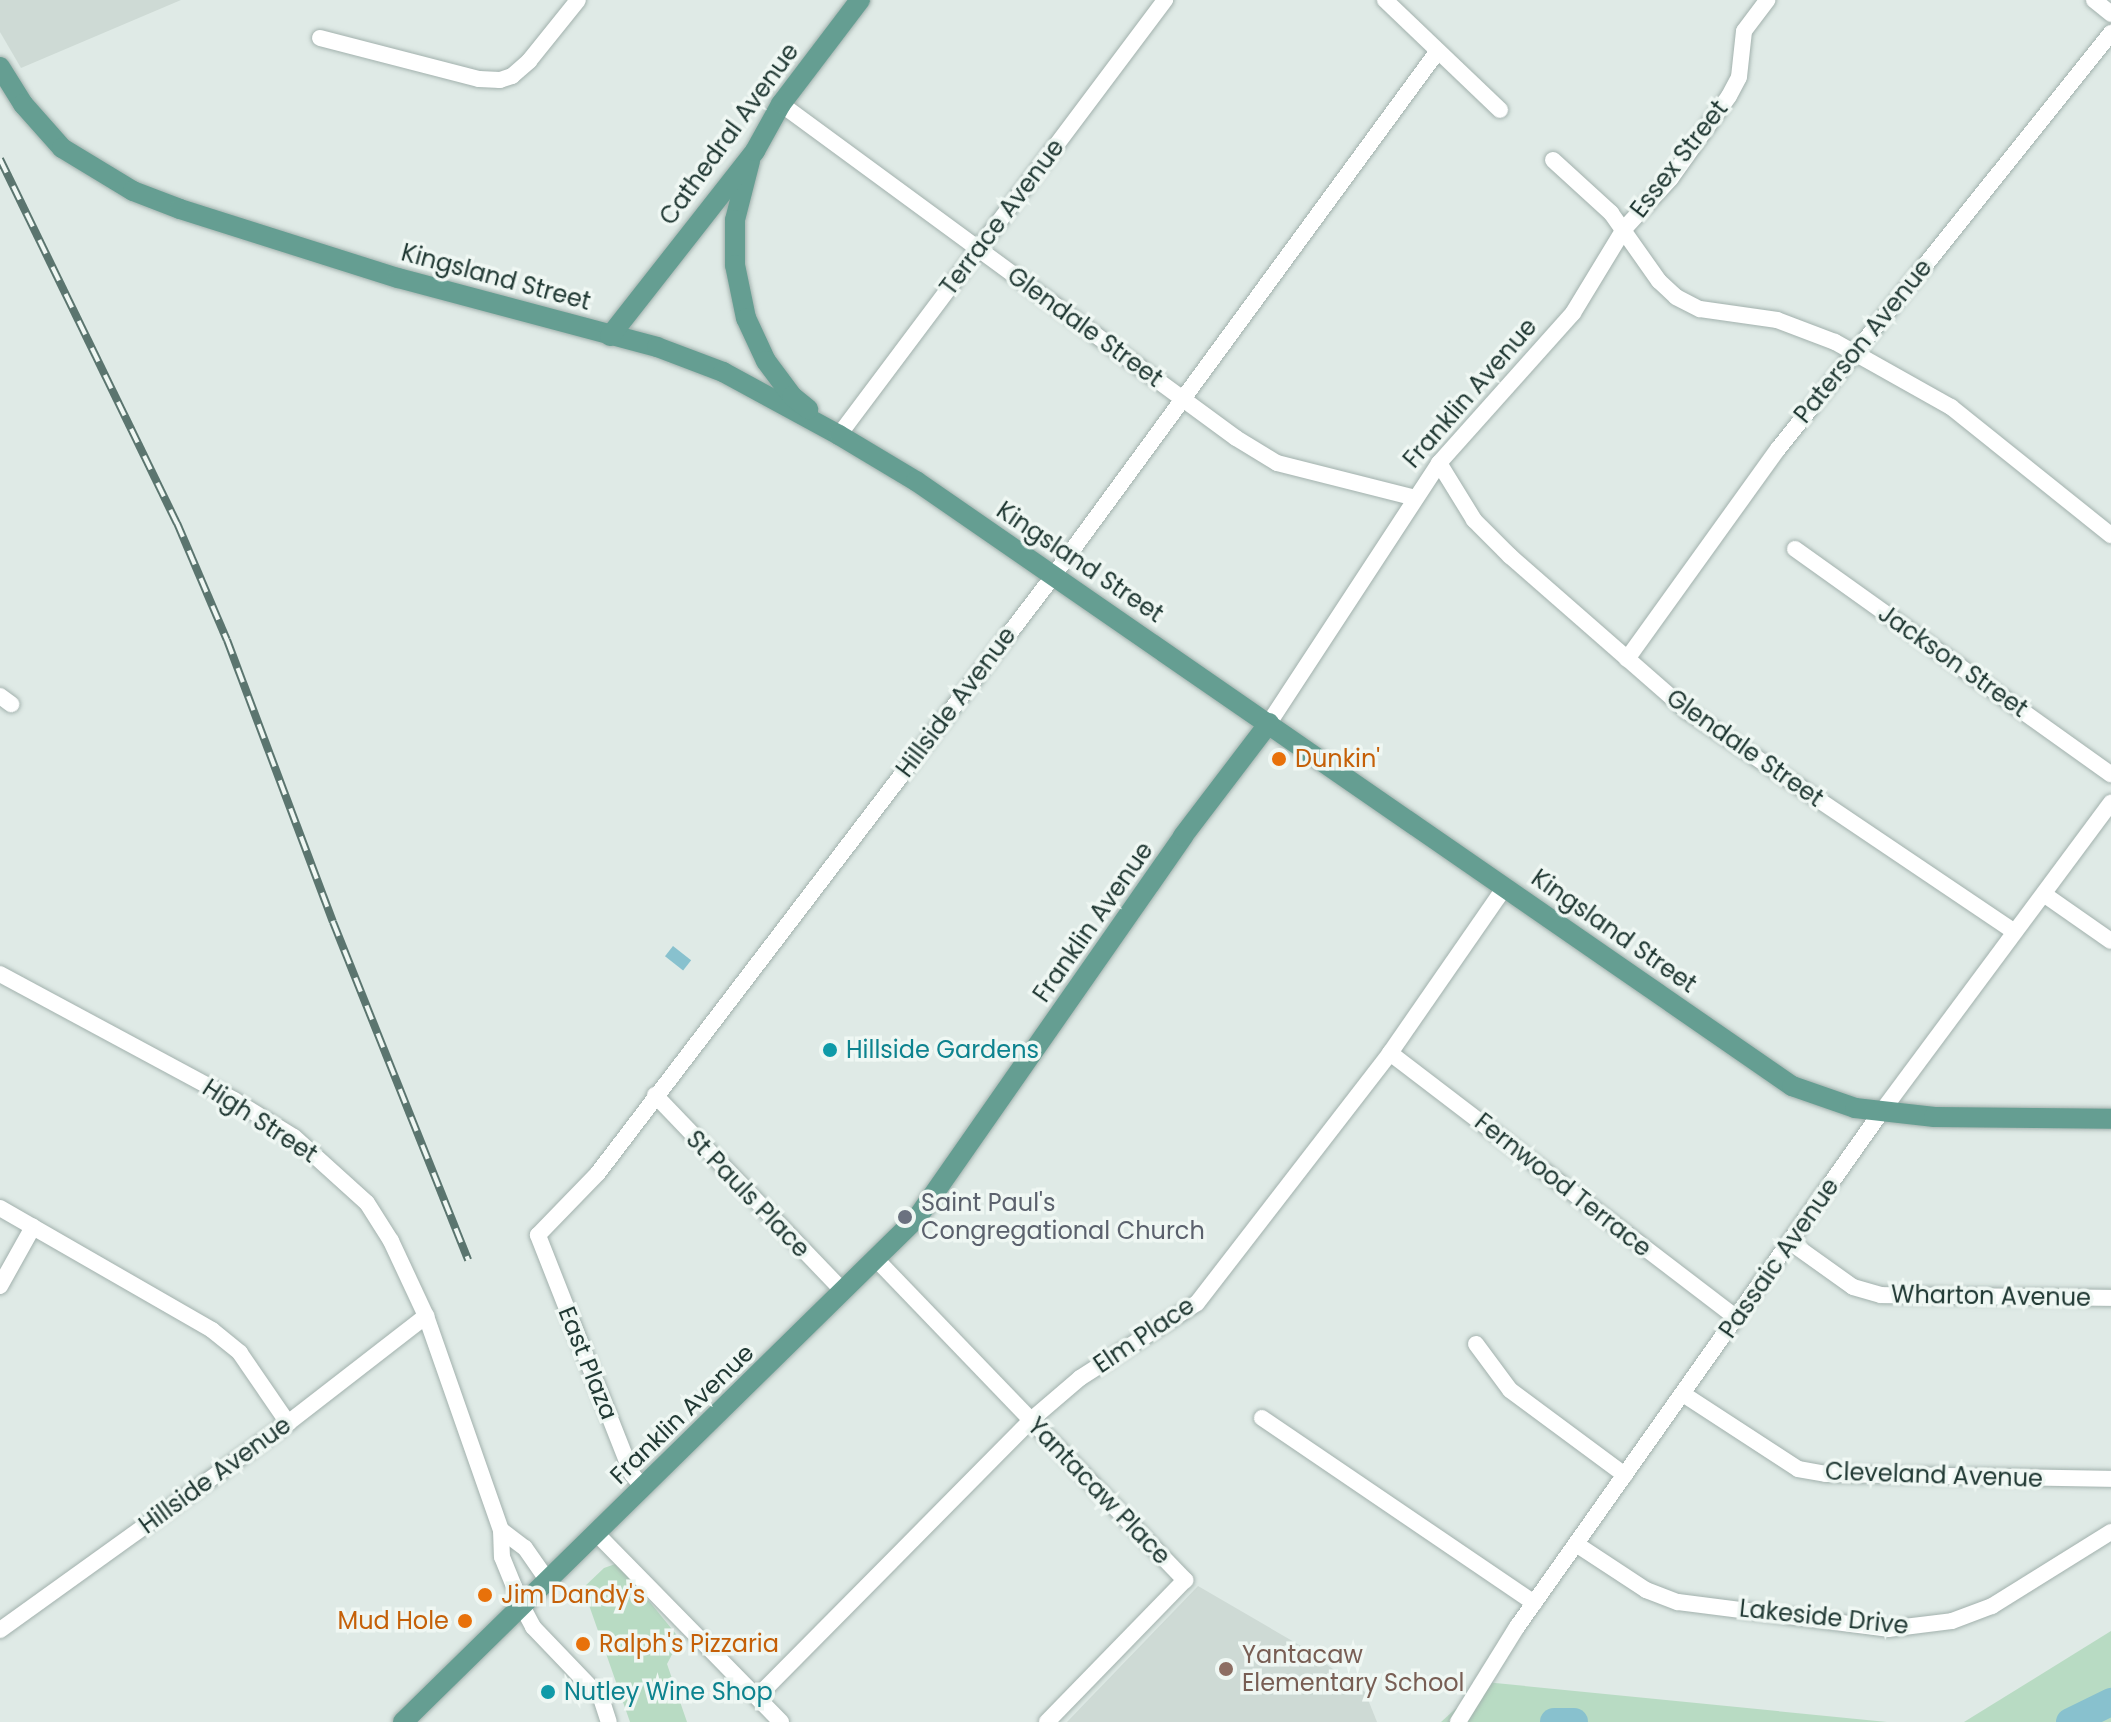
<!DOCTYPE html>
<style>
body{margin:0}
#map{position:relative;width:2111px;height:1722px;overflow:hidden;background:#dfeae6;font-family:Poppins,sans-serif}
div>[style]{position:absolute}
.built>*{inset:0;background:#cedad5}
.green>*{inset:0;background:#b8dbc3}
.water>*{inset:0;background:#88c1ce;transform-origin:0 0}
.river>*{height:28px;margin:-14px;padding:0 14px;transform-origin:14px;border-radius:14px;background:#88c1ce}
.roads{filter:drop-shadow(0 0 2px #a2b1ad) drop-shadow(0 0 2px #a2b1ad)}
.minor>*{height:16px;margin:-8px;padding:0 8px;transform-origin:8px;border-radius:8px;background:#fff}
.major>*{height:20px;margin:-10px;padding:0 10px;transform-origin:10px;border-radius:10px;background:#659e92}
.rail>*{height:8px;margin-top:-4px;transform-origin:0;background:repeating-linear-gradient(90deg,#eff7f3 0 15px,#5b756f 0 30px);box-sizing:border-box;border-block:2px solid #5b756f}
.dots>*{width:22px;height:22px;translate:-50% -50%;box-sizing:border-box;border:4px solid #eff7f3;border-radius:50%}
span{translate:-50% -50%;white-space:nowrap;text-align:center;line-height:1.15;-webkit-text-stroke:7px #eff7f3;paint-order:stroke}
.street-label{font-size:24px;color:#213934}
.food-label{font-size:24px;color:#c56008}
.left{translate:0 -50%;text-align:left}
.right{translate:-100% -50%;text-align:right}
.culture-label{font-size:24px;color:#0d838f}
.worship-label{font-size:24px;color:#5b616d}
.education-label{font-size:24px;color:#785e54}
</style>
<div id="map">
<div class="built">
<div style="clip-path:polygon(0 0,181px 0,21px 68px,0 32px)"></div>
<div style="clip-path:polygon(1198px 1586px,1301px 1646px,1365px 1692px,1377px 1722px,1067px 1722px)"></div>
</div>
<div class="green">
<div style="clip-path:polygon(618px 1563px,680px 1639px,667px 1664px,687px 1722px,630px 1722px,583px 1588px,604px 1568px)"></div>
<div style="clip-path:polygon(2111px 1631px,2111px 1722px,1964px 1722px)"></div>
<div style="clip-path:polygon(1485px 1682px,1887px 1722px,1441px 1722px)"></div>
</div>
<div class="water">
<div style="left:673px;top:946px;width:23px;height:13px;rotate:38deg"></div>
</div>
<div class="river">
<div style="left:1554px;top:1722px;width:20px"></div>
<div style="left:2070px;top:1722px;width:46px;rotate:-26deg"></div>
</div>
<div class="roads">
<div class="minor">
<div style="left:1385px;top:0;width:159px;rotate:43.7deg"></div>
<div style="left:2094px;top:0;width:22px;rotate:39deg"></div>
<div style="left:320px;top:38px;width:164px;rotate:14.5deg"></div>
<div style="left:479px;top:79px;width:21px;rotate:3deg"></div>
<div style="left:500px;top:80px;width:13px;rotate:-18deg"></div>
<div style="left:512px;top:76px;width:23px;rotate:-41deg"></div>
<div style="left:529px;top:61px;width:78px;rotate:-51.2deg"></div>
<div style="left:781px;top:104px;width:564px;rotate:36.28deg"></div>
<div style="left:1236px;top:438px;width:48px;rotate:31.4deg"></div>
<div style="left:1277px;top:463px;width:142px;rotate:14.2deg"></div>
<div style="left:1553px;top:160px;width:79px;rotate:42.4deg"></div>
<div style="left:1611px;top:213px;width:83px;rotate:54.8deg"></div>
<div style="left:1659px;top:281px;width:23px;rotate:43deg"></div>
<div style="left:1676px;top:297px;width:27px;rotate:27deg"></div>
<div style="left:1700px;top:309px;width:78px;rotate:8.1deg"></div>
<div style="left:1777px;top:320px;width:62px;rotate:20.8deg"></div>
<div style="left:1835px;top:342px;width:133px;rotate:29.3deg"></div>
<div style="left:1951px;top:407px;width:205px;rotate:38.7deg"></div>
<div style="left:839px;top:435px;width:544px;rotate:-53.15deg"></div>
<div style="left:1439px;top:463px;width:67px;rotate:58.4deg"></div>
<div style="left:1474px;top:520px;width:51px;rotate:45deg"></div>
<div style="left:1510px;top:556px;width:235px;rotate:41.2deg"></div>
<div style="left:1687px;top:711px;width:393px;rotate:34deg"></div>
<div style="left:1795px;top:549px;width:388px;rotate:35.5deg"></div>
<div style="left:1627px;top:659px;width:259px;rotate:-54.3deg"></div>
<div style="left:1778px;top:449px;width:533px;rotate:-51.32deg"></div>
<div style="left:0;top:696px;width:14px;rotate:36deg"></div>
<div style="left:1269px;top:723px;width:311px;rotate:-56.8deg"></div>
<div style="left:1439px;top:463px;width:201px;rotate:-48.2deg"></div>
<div style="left:1573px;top:313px;width:98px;rotate:-58.7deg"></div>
<div style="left:1624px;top:229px;width:69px;rotate:-47.3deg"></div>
<div style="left:1671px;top:178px;width:100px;rotate:-54.7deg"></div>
<div style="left:1729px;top:96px;width:21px;rotate:-62deg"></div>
<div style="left:1739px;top:77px;width:46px;rotate:-83.8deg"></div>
<div style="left:1744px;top:31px;width:39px;rotate:-53deg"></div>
<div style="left:2045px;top:895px;width:80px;rotate:34.9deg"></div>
<div style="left:0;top:974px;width:266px;rotate:28.3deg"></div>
<div style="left:234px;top:1100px;width:70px;rotate:31.7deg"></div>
<div style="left:294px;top:1137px;width:98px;rotate:42.1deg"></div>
<div style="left:367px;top:1203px;width:45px;rotate:57.7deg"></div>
<div style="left:391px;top:1241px;width:83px;rotate:65deg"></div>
<div style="left:426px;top:1316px;width:227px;rotate:70.7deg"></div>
<div style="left:501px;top:1530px;width:27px;rotate:88deg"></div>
<div style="left:502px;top:1557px;width:53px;rotate:67.8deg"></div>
<div style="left:522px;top:1606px;width:24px;rotate:62deg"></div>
<div style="left:533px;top:1627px;width:98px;rotate:46.2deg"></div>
<div style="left:601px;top:1698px;width:25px;rotate:72deg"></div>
<div style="left:1390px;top:1053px;width:436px;rotate:37.4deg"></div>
<div style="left:655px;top:1095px;width:272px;rotate:46.2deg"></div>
<div style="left:0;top:1208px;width:245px;rotate:29.9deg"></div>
<div style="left:212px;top:1330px;width:36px;rotate:39deg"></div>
<div style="left:240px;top:1353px;width:85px;rotate:55.6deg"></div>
<div style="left:1790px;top:1242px;width:77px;rotate:35.5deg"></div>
<div style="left:1853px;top:1287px;width:29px;rotate:16deg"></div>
<div style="left:1881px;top:1295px;width:230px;rotate:0.7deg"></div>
<div style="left:876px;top:1259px;width:446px;rotate:46.1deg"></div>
<div style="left:1185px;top:1580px;width:198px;rotate:134.2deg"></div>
<div style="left:0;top:1286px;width:68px;rotate:-60.8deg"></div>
<div style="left:1476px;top:1344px;width:57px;rotate:53.5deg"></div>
<div style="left:1510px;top:1390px;width:143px;rotate:36.5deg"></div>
<div style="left:1683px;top:1394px;width:137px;rotate:33.1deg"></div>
<div style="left:1798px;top:1469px;width:28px;rotate:10deg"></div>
<div style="left:1826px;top:1474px;width:285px;rotate:1deg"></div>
<div style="left:1262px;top:1418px;width:329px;rotate:34.2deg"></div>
<div style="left:643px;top:1488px;width:18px;rotate:-128deg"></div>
<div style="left:632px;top:1474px;width:257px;rotate:-111.5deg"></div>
<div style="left:538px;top:1235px;width:86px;rotate:-45.9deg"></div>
<div style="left:598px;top:1173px;width:752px;rotate:-52.67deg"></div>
<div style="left:1054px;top:575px;width:648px;rotate:-53.78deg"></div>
<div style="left:501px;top:1530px;width:30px;rotate:37deg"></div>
<div style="left:525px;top:1548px;width:40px;rotate:55.1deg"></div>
<div style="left:597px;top:1534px;width:263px;rotate:45.6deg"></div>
<div style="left:1576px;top:1544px;width:84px;rotate:33.3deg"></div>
<div style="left:1646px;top:1590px;width:34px;rotate:21deg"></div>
<div style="left:1678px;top:1602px;width:212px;rotate:7.3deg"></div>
<div style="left:1888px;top:1629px;width:64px;rotate:-7.1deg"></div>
<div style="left:1952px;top:1621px;width:43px;rotate:-20.6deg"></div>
<div style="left:1992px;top:1606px;width:140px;rotate:-31.9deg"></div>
<div style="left:0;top:1630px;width:355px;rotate:-35.7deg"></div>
<div style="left:288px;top:1423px;width:175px;rotate:-37.8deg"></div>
<div style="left:757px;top:1697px;width:390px;rotate:-45.3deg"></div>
<div style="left:1031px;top:1420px;width:65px;rotate:-40.6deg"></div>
<div style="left:1080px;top:1378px;width:139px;rotate:-32.7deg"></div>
<div style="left:1197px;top:1303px;width:316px;rotate:-52.3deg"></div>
<div style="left:1390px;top:1053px;width:202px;rotate:-55.3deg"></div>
<div style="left:1458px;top:1722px;width:112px;rotate:-58.2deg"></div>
<div style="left:1517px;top:1627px;width:632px;rotate:-54.73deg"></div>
<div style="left:1882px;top:1111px;width:384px;rotate:-53.4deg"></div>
</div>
<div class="major">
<div style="left:0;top:67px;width:44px;rotate:58.1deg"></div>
<div style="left:23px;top:104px;width:59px;rotate:48.4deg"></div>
<div style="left:62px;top:148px;width:83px;rotate:31.2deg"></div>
<div style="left:133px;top:191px;width:50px;rotate:21deg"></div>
<div style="left:180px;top:209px;width:229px;rotate:17.6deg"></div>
<div style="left:398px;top:278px;width:268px;rotate:14.9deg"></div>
<div style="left:657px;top:347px;width:71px;rotate:20.7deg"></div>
<div style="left:723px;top:372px;width:132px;rotate:28.5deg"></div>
<div style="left:839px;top:435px;width:90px;rotate:30.9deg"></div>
<div style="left:916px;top:481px;width:1065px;rotate:34.63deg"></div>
<div style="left:1792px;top:1086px;width:67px;rotate:19.2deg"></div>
<div style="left:1855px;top:1108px;width:80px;rotate:6.5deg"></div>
<div style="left:1934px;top:1117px;width:177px;rotate:0.6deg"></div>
<div style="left:750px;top:161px;width:61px;rotate:104.3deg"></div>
<div style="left:735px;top:220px;width:45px;rotate:90deg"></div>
<div style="left:735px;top:265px;width:54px;rotate:78.3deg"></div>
<div style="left:746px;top:318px;width:47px;rotate:65.1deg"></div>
<div style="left:766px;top:361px;width:44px;rotate:53.4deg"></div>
<div style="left:792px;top:396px;width:21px;rotate:39deg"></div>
<div style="left:610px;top:336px;width:235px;rotate:-51.9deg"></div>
<div style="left:755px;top:151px;width:54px;rotate:-61deg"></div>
<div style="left:781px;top:104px;width:131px;rotate:-52.8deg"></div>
<div style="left:403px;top:1722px;width:720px;rotate:-44.44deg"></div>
<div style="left:917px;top:1218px;width:465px;rotate:-55.1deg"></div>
<div style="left:1183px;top:836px;width:142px;rotate:-52.7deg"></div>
</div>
</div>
<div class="rail">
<div style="left:0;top:159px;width:405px;rotate:64.1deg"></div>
<div style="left:177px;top:523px;width:127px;rotate:66.9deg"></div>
<div style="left:227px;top:640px;width:301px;rotate:69.4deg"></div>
<div style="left:333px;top:922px;width:364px;rotate:68.2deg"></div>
</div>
<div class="dots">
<div style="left:1279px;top:759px;background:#e8710a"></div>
<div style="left:830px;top:1050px;background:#0f9aa8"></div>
<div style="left:905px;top:1217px;background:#6b7280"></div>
<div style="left:485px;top:1595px;background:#e8710a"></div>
<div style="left:465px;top:1621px;background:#e8710a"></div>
<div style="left:583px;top:1644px;background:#e8710a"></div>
<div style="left:1226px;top:1669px;background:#8d6e63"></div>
<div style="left:548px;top:1692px;background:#0f9aa8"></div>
</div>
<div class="street-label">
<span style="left:729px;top:134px;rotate:-54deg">Cathedral Avenue</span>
<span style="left:1679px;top:159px;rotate:-52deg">Essex Street</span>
<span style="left:1002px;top:217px;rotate:-53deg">Terrace Avenue</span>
<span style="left:496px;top:277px;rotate:15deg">Kingsland Street</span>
<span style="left:1085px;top:327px;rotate:36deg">Glendale Street</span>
<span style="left:1863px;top:341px;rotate:-51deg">Paterson Avenue</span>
<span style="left:1470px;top:393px;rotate:-49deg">Franklin Avenue</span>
<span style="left:1080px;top:562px;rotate:34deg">Kingsland Street</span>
<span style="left:1953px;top:661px;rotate:35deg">Jackson Street</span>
<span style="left:956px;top:702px;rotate:-53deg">Hillside Avenue</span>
<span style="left:1745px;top:748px;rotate:35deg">Glendale Street</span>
<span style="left:1093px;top:922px;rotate:-55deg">Franklin Avenue</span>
<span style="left:1614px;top:931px;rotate:35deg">Kingsland Street</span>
<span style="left:260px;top:1121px;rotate:33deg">High Street</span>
<span style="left:1563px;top:1185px;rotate:38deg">Fernwood Terrace</span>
<span style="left:748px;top:1194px;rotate:46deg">St Pauls Place</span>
<span style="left:1779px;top:1258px;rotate:-55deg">Passaic Avenue</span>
<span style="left:1991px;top:1296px;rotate:1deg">Wharton Avenue</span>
<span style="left:1144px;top:1335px;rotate:-34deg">Elm Place</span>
<span style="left:588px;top:1363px;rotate:68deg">East Plaza</span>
<span style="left:682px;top:1414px;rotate:-44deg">Franklin Avenue</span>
<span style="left:215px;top:1475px;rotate:-36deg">Hillside Avenue</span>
<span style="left:1934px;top:1475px;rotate:2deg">Cleveland Avenue</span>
<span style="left:1099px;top:1491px;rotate:46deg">Yantacaw Place</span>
<span style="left:1824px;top:1617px;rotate:6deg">Lakeside Drive</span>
</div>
<div class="food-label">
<span class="left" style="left:1295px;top:759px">Dunkin'</span>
<span class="left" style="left:501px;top:1595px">Jim Dandy's</span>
<span class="right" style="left:449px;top:1621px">Mud Hole</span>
<span class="left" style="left:599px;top:1644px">Ralph's Pizzaria</span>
</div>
<div class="culture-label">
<span class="left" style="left:846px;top:1050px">Hillside Gardens</span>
<span class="left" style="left:564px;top:1692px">Nutley Wine Shop</span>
</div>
<div class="worship-label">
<span class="left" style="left:921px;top:1217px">Saint Paul's<br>Congregational Church</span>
</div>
<div class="education-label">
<span class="left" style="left:1242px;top:1669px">Yantacaw<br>Elementary School</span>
</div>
</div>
